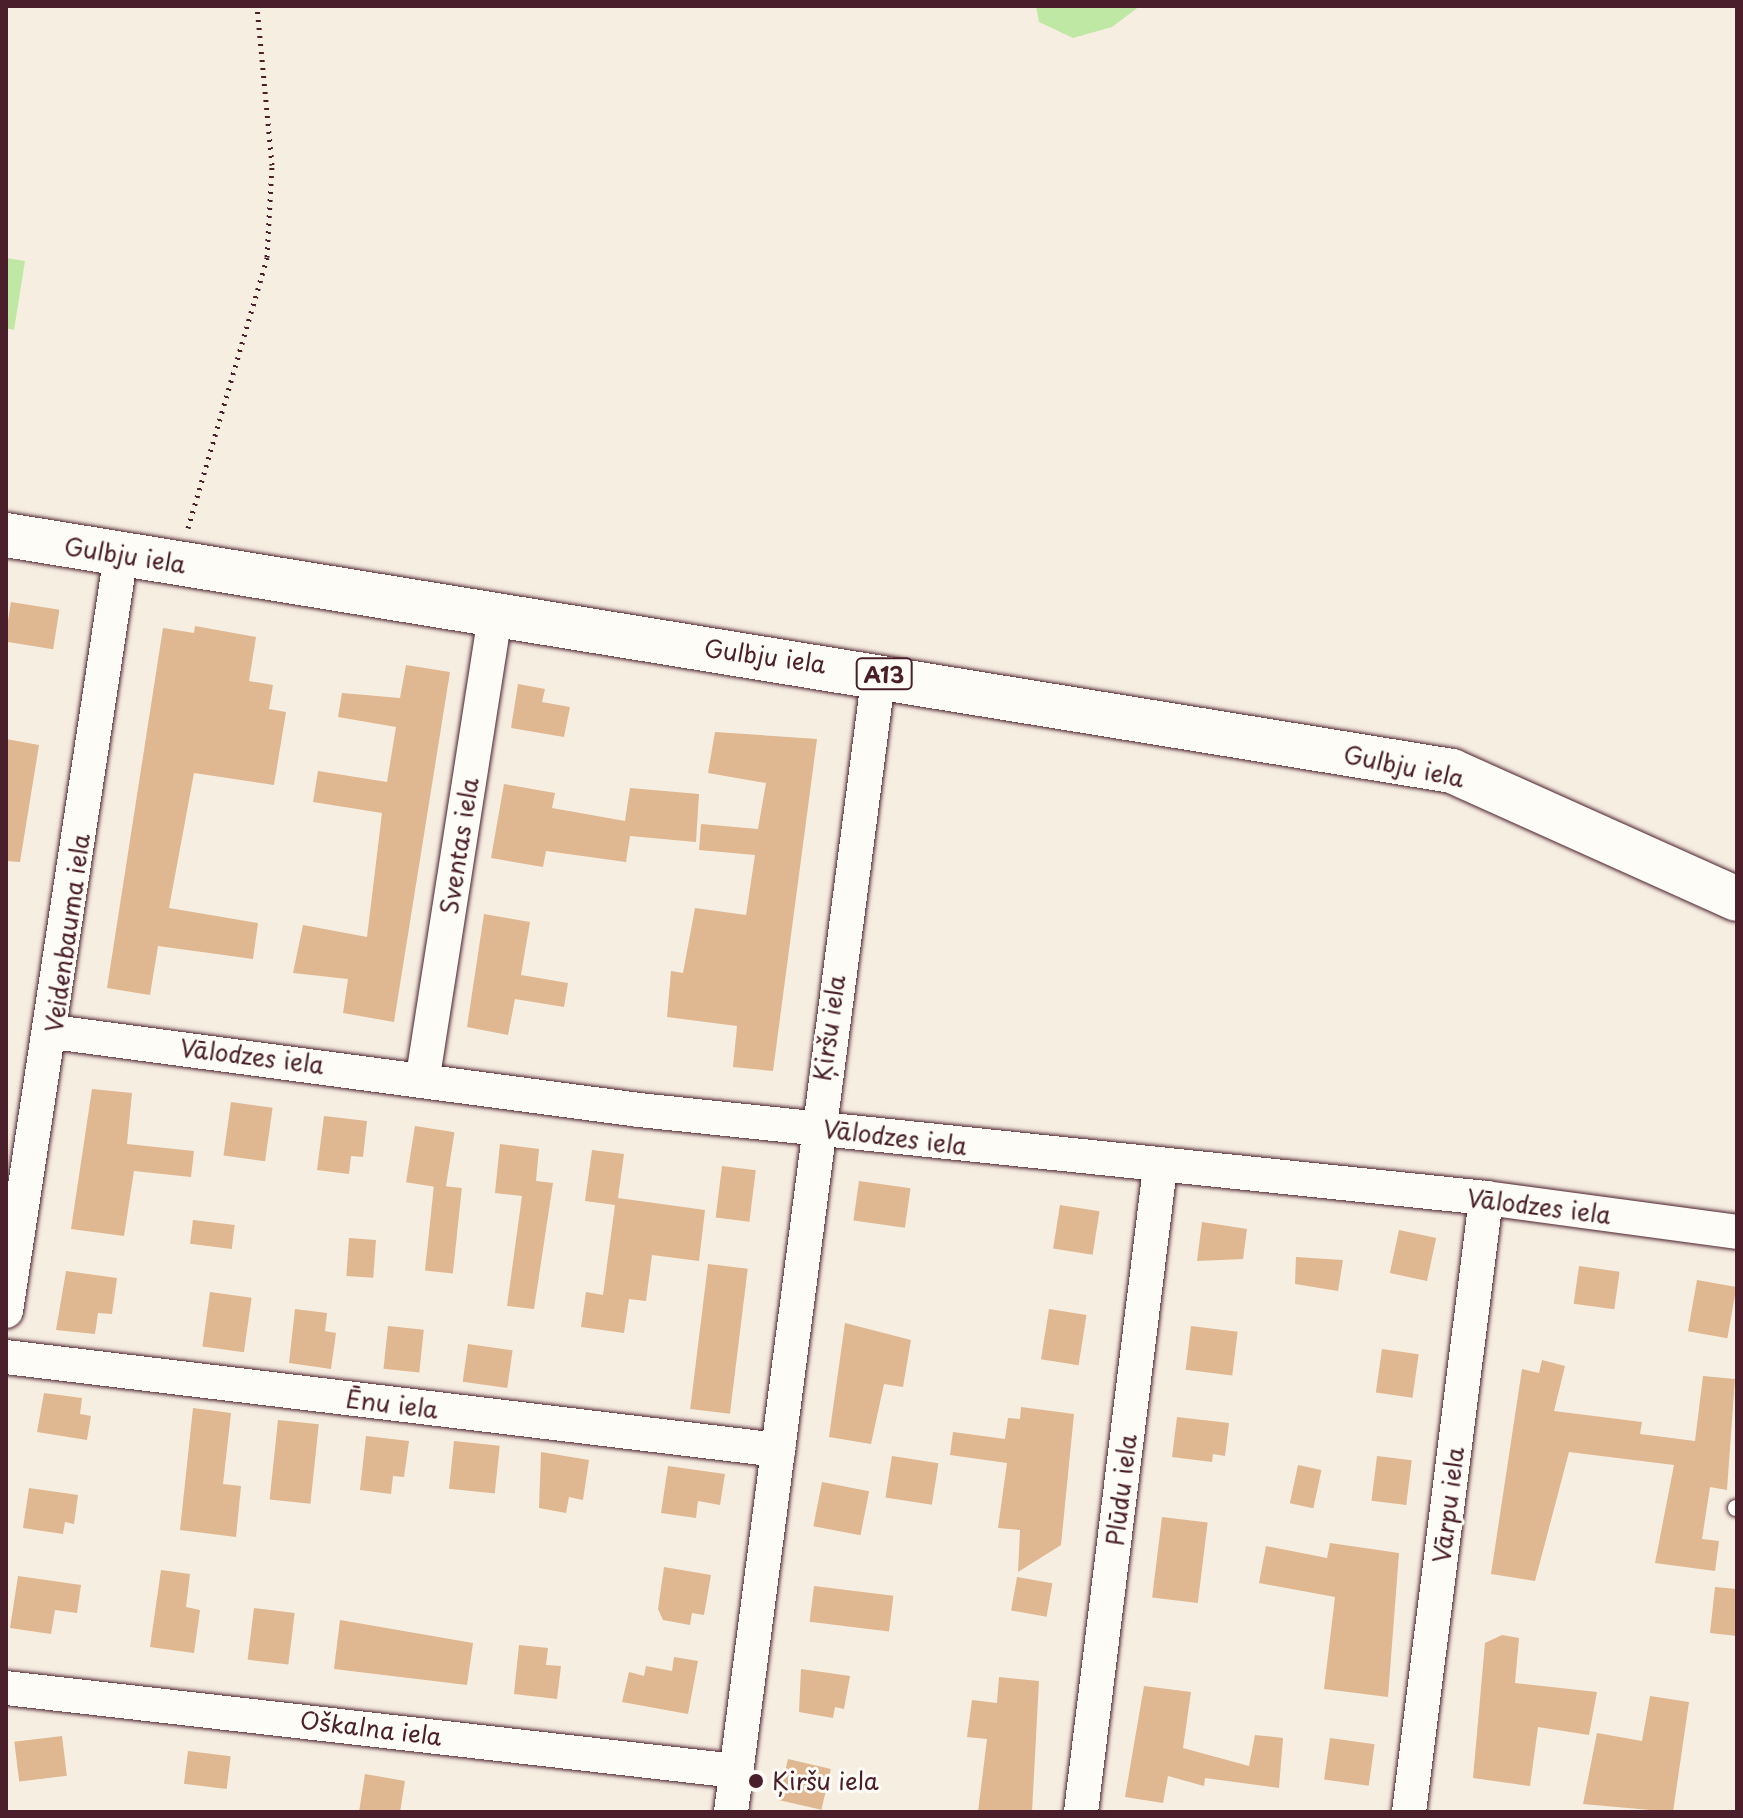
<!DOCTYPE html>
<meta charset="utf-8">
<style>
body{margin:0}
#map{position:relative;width:1743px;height:1818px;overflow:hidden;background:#f7eee2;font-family:"Playpen Sans",sans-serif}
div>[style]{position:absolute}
.green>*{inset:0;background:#bfe8a4}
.building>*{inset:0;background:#dfb790;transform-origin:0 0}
.path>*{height:5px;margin-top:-2.5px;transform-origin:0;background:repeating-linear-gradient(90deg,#4a1f2b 0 2px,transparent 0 8px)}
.roads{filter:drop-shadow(0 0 2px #4a1f2b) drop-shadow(0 0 2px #4a1f2b)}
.lane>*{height:16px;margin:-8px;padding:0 8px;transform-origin:8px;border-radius:8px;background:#fdfcf7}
.street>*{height:34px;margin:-17px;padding:0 17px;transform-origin:17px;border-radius:17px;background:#fdfcf7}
.primary>*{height:44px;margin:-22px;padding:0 22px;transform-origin:22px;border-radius:22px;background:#fdfcf7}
.dots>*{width:22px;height:22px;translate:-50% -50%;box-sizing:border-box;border:4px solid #fdfcf7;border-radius:50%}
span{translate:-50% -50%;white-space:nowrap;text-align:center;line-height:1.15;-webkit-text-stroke:6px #fdfcf7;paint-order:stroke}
.shield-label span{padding:2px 6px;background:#fdfcf7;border:2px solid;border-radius:6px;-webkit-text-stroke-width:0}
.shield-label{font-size:22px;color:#4a1f2b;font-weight:700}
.street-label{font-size:24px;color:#4a1f2b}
.poi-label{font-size:24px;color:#4a1f2b}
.left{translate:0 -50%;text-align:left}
.frame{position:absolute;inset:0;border:8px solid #4a1f2b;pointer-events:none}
</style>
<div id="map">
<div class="green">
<div style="clip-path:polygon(1036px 6px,1140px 6px,1112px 27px,1073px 38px,1039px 22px)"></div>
<div style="clip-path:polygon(6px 258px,25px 261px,14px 330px,6px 328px)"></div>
</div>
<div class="building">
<div style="left:11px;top:602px;width:49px;height:40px;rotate:9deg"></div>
<div style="clip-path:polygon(195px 626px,256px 637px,249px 681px,273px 685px,269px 709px,286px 712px,274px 785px,194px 773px,169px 908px,258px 923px,253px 959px,158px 946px,150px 995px,107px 988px,163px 628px,194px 633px)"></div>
<div style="clip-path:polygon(406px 665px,450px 672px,394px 1022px,343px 1013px,348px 979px,293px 973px,303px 925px,367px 937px,382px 813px,313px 802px,318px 771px,387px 782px,396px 727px,338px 717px,342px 693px,400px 698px)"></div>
<div style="clip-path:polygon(518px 684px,545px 689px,542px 702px,570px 707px,564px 737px,511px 728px)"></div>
<div style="clip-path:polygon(715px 732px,817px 739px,773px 1071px,733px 1067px,737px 1026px,667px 1017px,671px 971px,683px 973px,695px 908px,746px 915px,755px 855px,699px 850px,701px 824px,758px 829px,766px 783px,708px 773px)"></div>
<div style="clip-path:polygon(6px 739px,39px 745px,20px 862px,6px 861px)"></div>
<div style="clip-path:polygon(504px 784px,555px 793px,552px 808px,625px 821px,630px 788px,699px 794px,696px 842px,630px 836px,626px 862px,546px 851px,543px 867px,491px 858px)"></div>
<div style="clip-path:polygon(484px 914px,530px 922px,521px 975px,568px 983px,564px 1007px,515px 999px,508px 1035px,467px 1027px)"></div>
<div style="clip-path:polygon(92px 1089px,132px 1093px,127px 1144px,194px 1151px,191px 1177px,134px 1171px,124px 1236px,71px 1229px)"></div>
<div style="left:231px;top:1102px;width:42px;height:54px;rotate:8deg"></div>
<div style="clip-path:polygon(324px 1116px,367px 1121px,363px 1157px,351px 1156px,349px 1174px,317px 1170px)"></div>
<div style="left:415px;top:1126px;width:40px;height:57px;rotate:9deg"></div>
<div style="clip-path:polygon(500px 1144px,539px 1149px,536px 1181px,553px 1183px,534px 1309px,507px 1306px,522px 1196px,495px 1193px)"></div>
<div style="clip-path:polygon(592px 1150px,624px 1154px,618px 1198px,705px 1210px,699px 1261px,652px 1255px,646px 1301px,629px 1299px,624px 1333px,581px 1327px,586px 1292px,603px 1295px,615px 1205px,585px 1201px)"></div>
<div style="left:722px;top:1166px;width:34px;height:52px;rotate:7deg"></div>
<div style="left:859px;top:1181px;width:52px;height:40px;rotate:8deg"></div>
<div style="left:434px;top:1185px;width:28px;height:86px;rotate:6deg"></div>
<div style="left:1060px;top:1205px;width:40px;height:44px;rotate:9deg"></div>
<div style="left:193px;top:1220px;width:42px;height:24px;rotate:7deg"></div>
<div style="clip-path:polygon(1202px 1222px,1247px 1229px,1243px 1259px,1197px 1261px)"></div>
<div style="left:1399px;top:1230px;width:38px;height:44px;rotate:12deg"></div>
<div style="left:349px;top:1238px;width:27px;height:38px;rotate:4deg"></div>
<div style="clip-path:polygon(1296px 1257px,1343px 1260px,1338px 1291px,1295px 1284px)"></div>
<div style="left:708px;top:1264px;width:40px;height:146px;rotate:7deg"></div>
<div style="left:1579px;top:1266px;width:41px;height:38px;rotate:8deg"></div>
<div style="clip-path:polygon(66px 1271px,117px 1278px,112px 1314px,98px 1313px,95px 1334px,56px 1330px)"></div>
<div style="left:1697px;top:1280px;width:40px;height:52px;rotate:10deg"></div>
<div style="left:210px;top:1292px;width:42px;height:55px;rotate:8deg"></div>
<div style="clip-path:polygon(295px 1309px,327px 1313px,325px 1331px,336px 1333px,331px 1369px,289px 1363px)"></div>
<div style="left:1049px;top:1309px;width:38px;height:51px;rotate:9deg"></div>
<div style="clip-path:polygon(845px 1323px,911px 1340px,903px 1387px,884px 1384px,871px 1444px,829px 1437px)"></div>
<div style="left:388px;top:1326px;width:36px;height:43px;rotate:6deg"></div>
<div style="left:1191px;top:1326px;width:47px;height:44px;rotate:7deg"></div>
<div style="left:468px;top:1344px;width:45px;height:38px;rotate:8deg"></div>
<div style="left:1382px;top:1349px;width:37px;height:44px;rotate:8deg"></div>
<div style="clip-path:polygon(1542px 1360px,1565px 1366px,1554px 1411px,1642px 1422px,1640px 1434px,1695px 1441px,1703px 1376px,1735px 1379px,1727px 1490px,1710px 1487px,1702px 1539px,1719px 1541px,1715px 1571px,1655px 1563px,1674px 1465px,1569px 1452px,1535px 1581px,1491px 1574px,1522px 1369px,1539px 1373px)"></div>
<div style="clip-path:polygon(44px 1393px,82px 1398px,80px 1414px,91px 1416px,87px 1440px,37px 1432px)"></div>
<div style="clip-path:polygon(1021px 1407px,1074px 1414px,1061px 1545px,1018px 1572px,1020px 1530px,998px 1528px,1007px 1463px,950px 1455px,953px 1432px,1005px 1439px,1008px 1418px,1020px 1419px)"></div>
<div style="clip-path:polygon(193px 1408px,231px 1413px,223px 1484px,241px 1486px,236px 1537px,180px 1530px)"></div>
<div style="clip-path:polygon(1177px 1417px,1229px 1423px,1225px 1456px,1213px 1454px,1212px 1462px,1172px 1457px)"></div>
<div style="left:278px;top:1420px;width:41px;height:80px;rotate:6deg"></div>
<div style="clip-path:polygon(366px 1436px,409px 1441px,404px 1477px,393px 1476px,391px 1494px,360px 1490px)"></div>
<div style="left:454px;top:1441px;width:46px;height:48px;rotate:6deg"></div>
<div style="clip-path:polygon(541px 1452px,589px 1460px,583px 1500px,569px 1497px,566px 1513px,539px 1508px)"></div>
<div style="left:892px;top:1456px;width:47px;height:42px;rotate:9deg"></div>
<div style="left:1377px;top:1456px;width:35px;height:45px;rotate:7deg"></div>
<div style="left:1298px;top:1465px;width:24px;height:39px;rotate:12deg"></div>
<div style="clip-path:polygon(668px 1466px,725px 1474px,720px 1505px,698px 1501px,696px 1518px,661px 1513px)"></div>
<div style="left:822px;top:1482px;width:48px;height:45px;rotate:11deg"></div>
<div style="clip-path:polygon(29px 1488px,78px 1495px,74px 1524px,65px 1522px,63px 1534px,23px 1528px)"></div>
<div style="left:1162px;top:1517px;width:46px;height:81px;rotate:7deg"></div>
<div style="clip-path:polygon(1330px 1543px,1399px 1553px,1388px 1697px,1324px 1689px,1335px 1597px,1259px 1583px,1266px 1546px,1327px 1558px)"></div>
<div style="clip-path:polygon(664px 1567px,711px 1575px,704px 1615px,692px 1613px,690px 1625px,663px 1620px,658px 1609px)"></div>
<div style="clip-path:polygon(161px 1570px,190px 1574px,186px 1607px,200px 1610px,194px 1653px,150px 1647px)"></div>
<div style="clip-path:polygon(18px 1576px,81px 1585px,77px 1613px,55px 1610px,51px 1634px,10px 1628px)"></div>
<div style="left:1017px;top:1577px;width:36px;height:34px;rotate:10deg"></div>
<div style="left:814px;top:1586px;width:80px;height:36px;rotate:7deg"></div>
<div style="clip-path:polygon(1715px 1587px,1737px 1589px,1737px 1636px,1710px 1633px)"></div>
<div style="left:254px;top:1608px;width:41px;height:52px;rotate:7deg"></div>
<div style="clip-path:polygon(340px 1620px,473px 1643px,467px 1685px,334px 1669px)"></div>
<div style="clip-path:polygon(1502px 1635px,1519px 1638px,1515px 1683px,1597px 1692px,1589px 1735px,1538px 1727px,1530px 1786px,1473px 1778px,1485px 1643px)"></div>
<div style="clip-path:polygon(519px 1645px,548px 1648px,546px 1665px,561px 1666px,557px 1699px,514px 1694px)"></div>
<div style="clip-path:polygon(674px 1657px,698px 1661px,688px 1714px,622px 1702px,629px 1672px,644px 1676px,646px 1666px,672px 1671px)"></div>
<div style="clip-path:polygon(801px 1669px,850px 1676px,844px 1709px,835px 1707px,833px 1718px,799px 1712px)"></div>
<div style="clip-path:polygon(999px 1677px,1039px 1681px,1032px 1812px,978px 1812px,987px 1739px,967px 1737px,972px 1700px,997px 1703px)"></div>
<div style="clip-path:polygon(1144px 1686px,1191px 1692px,1183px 1748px,1249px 1766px,1255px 1735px,1283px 1738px,1279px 1788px,1205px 1778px,1204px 1786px,1168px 1776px,1163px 1803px,1125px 1797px)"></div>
<div style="clip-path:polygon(1650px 1696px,1689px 1702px,1673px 1812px,1583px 1804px,1597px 1733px,1642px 1741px)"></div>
<div style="left:62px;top:1736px;width:40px;height:48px;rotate:83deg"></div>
<div style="left:1330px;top:1738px;width:45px;height:42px;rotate:8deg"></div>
<div style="left:188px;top:1751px;width:43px;height:33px;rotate:7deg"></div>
<div style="left:788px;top:1759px;width:44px;height:42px;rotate:13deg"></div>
<div style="clip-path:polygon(365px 1774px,405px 1781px,400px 1812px,359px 1812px)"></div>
</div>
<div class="path">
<div style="left:188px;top:528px;width:282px;rotate:-73.7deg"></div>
<div style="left:267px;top:257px;width:92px;rotate:-86.9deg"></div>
<div style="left:272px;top:165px;width:160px;rotate:-95.4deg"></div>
</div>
<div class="roads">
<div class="lane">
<div style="left:1736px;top:1508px;width:1px"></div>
</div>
<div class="street">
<div style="left:53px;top:1032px;width:591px;rotate:7.58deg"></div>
<div style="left:639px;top:1110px;width:852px;rotate:5.93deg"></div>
<div style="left:1486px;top:1198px;width:253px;rotate:7.7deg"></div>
<div style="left:423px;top:1076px;width:466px;rotate:-81.1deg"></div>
<div style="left:6px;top:1311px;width:766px;rotate:-81.36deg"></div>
<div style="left:6px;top:1357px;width:778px;rotate:6.87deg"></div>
<div style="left:6px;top:1688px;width:735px;rotate:6.49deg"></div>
<div style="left:731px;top:1812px;width:1149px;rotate:-82.6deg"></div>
<div style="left:1081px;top:1812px;width:649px;rotate:-83.01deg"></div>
<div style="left:1409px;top:1812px;width:619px;rotate:-82.85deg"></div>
</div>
<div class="primary">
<div style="left:6px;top:535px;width:1465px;rotate:9.27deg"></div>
<div style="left:1452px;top:771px;width:312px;rotate:24.2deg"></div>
</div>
</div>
<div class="dots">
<div style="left:756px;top:1781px;background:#4a1f2b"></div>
</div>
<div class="shield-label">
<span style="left:884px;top:674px">A13</span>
</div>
<div class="street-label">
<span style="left:125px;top:555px;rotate:9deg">Gulbju iela</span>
<span style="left:765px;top:656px;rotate:8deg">Gulbju iela</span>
<span style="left:1404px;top:766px;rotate:12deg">Gulbju iela</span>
<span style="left:459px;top:846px;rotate:-81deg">Sventas iela</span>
<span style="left:67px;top:933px;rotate:-82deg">Veidenbauma iela</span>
<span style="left:829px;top:1028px;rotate:-82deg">Ķiršu iela</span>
<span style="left:252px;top:1056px;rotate:7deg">Vālodzes iela</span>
<span style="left:895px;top:1137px;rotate:7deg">Vālodzes iela</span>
<span style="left:1539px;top:1206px;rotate:7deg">Vālodzes iela</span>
<span style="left:392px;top:1404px;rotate:7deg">Ēnu iela</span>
<span style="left:1121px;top:1490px;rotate:-83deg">Plūdu iela</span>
<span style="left:1448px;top:1505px;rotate:-83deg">Vārpu iela</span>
<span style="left:371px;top:1728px;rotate:7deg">Oškalna iela</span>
</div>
<div class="poi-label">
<span class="left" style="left:772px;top:1781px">Ķiršu iela</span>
</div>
<div class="frame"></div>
</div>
